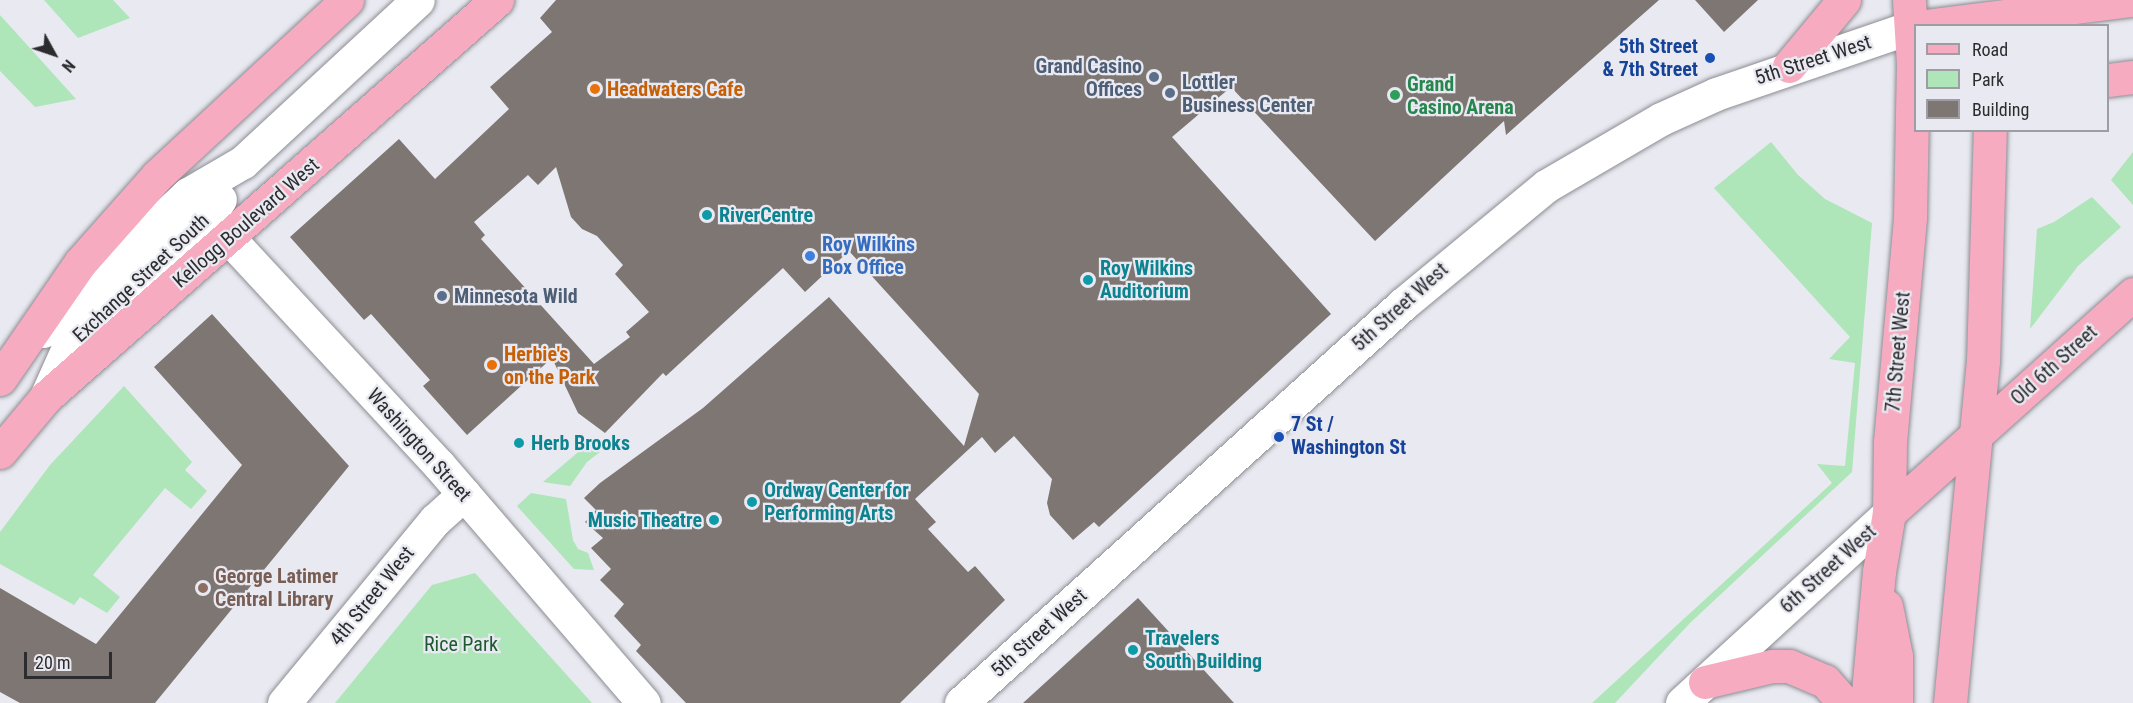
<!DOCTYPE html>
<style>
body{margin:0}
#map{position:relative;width:2133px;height:703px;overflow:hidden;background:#e9e9f1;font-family:"Roboto Condensed",sans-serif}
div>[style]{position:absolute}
.green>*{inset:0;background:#aee5b9}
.building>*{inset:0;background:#7e7673}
.roads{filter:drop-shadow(0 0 2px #8c8c93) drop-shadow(0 0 2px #8c8c93)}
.minor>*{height:33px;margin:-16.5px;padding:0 16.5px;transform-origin:16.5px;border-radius:16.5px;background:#fff}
.major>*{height:33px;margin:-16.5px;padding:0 16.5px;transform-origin:16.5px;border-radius:16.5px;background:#f6abc0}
.dots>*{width:16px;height:16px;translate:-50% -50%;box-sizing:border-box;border:3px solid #e9e9f1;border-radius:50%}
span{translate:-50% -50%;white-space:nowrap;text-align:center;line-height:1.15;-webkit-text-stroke:4.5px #e9e9f1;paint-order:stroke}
.transit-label{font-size:20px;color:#164399;font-weight:700}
.right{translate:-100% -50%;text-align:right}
.left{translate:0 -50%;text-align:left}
.street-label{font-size:20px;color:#2c2c2f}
.service-label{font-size:20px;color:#4e5e75;font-weight:700}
.leisure-label{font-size:20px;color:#27864d;font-weight:700}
.food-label{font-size:20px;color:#c56008;font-weight:700}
.culture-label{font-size:20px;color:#0d838f;font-weight:700}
.shop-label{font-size:20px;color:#366cbe;font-weight:700}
.education-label{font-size:20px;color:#785e54;font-weight:700}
.park-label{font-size:20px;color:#1c5a2f}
.legend{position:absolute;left:1914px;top:24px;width:195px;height:108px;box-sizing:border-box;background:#e9e9f1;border:2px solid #9d9da3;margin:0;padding:8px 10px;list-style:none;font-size:18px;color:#2c2c2f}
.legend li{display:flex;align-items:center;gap:12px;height:30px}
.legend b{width:30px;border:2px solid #9d9da3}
.north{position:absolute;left:24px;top:24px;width:60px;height:60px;-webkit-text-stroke:4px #e9e9f1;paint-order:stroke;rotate:130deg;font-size:16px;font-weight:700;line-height:24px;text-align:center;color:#2c2c2f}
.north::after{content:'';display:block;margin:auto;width:21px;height:27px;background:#2c2c2f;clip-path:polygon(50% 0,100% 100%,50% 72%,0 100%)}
.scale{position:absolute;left:24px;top:652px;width:88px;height:27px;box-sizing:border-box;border:3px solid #2c2c2f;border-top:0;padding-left:8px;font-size:18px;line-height:21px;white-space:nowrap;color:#2c2c2f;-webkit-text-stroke:4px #e9e9f1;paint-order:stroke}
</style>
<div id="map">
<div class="green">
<div style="clip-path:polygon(44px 0,113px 0,130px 18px,78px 38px)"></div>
<div style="clip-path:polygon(0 15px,76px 99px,35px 107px,0 71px)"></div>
<div style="clip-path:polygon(1771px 142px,1798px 175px,1825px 199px,1872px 223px,1852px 472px,1690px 623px,1615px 703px,1592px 703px,1832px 483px,1817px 464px,1845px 466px,1855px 363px,1829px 359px,1850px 337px,1714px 188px)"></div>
<div style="clip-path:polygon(2133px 152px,2133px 205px,2111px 180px)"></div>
<div style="clip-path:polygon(2092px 197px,2121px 227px,2078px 266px,2030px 329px,2037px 229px,2054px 222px)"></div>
<div style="clip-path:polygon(124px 386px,192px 462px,185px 470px,207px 491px,191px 509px,165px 488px,93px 575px,120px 597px,107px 613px,80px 597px,74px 605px,0 564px,0 532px,50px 465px)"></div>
<div style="clip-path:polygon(590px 442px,600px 452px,587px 462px,570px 486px,543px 482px)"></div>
<div style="clip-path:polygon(531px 493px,566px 499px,573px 540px,578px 549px,588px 553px,594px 570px,574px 569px,517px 506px)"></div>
<div style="clip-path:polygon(475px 573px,592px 703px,335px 703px,432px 585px)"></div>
</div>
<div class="building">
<div style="clip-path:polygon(evenodd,556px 0,1659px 0,1506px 135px,1504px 121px,1375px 241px,1231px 87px,1172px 137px,1331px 314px,1099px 527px,1094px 522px,1073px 540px,1050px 515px,1047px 503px,1052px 479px,1014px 436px,995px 453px,982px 437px,915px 499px,936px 522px,928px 529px,968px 572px,975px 566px,1005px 600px,900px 703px,686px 703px,636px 651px,641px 645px,614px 616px,624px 604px,600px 580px,611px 569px,591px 548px,603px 538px,585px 522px,596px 510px,584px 498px,600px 483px,703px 408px,829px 297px,964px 446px,979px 394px,849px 251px,805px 292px,783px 268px,666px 376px,663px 373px,605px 433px,578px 413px,552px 358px,467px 435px,423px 386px,430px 380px,371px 314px,364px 320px,290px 237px,399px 139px,435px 179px,509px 109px,490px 87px,552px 32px,540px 18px,556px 0,556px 167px,571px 217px,582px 229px,597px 236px,623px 265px,615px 274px,649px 312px,626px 332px,630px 337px,594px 364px,481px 239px,485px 235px,474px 222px,528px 175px,538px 185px,556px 167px)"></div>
<div style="clip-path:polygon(1695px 0,1758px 0,1724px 32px)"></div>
<div style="clip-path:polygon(212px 314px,349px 466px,155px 703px,20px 703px,0 692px,0 588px,96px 644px,242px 465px,154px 367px)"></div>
<div style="clip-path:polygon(1138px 598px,1234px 703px,1023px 703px)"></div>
</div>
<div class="roads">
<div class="minor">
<div style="left:188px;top:194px;width:369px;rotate:47.2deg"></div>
<div style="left:439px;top:465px;width:314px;rotate:49.3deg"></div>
<div style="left:43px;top:331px;width:199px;rotate:-43.4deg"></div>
<div style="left:188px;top:194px;width:64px;rotate:-30.2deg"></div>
<div style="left:243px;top:162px;width:238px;rotate:-42.8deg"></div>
<div style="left:46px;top:397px;width:61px;rotate:-65.9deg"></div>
<div style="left:71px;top:341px;width:186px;rotate:-42.2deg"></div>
<div style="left:209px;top:216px;width:20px;rotate:-57deg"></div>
<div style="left:284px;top:703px;width:237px;rotate:-50.5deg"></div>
<div style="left:435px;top:520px;width:39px;rotate:-42deg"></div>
<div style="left:961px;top:703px;width:595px;rotate:-42.07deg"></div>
<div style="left:1403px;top:304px;width:185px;rotate:-39.5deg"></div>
<div style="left:1546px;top:186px;width:133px;rotate:-30.2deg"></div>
<div style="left:1661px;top:119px;width:60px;rotate:-24.4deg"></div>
<div style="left:1716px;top:94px;width:207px;rotate:-18.9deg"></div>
<div style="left:1682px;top:703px;width:281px;rotate:-42.5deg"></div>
</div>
<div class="major">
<div style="left:1925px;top:26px;width:207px;rotate:-7.2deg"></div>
<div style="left:1789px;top:66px;width:86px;rotate:-50.2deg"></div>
<div style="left:2108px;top:80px;width:25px;rotate:-7deg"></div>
<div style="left:0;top:379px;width:141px;rotate:-55.4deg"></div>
<div style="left:80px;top:263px;width:116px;rotate:-48.5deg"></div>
<div style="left:157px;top:176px;width:259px;rotate:-42.8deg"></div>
<div style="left:0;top:452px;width:72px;rotate:-50.1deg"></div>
<div style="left:46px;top:397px;width:601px;rotate:-41.36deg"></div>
<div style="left:1889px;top:513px;width:328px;rotate:-41.9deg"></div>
<div style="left:1886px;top:606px;width:51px;rotate:78.7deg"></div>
<div style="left:1896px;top:656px;width:47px;rotate:90deg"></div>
<div style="left:1705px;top:682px;width:69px;rotate:-13.4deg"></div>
<div style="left:1772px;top:666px;width:17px"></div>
<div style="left:1789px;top:666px;width:39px;rotate:23deg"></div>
<div style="left:1825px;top:681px;width:29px;rotate:49deg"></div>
<div style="left:1867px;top:703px;width:132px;rotate:-84.8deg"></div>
<div style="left:1879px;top:572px;width:60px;rotate:-80.4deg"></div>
<div style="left:1889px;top:513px;width:71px;rotate:-89.2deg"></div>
<div style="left:1890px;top:442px;width:225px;rotate:-84.9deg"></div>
<div style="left:1910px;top:218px;width:154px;rotate:-88.9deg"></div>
<div style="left:1913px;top:64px;width:64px;rotate:-93.6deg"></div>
<div style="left:1950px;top:703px;width:344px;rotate:-84.5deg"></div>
<div style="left:1983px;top:361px;width:231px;rotate:-88.3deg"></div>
</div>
</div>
<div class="dots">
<div style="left:1710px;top:58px;background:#1a4fb4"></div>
<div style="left:1154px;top:77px;background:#5c6f8a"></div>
<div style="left:595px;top:89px;background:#e8710a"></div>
<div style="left:1170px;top:93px;background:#5c6f8a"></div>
<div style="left:1395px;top:95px;background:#2e9e5b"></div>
<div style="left:707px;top:215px;background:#0f9aa8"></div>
<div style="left:810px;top:256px;background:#3f7fe0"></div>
<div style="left:1088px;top:280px;background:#0f9aa8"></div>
<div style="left:442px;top:296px;background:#5c6f8a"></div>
<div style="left:492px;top:365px;background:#e8710a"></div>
<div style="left:1279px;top:437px;background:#1a4fb4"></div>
<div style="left:519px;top:443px;background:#0f9aa8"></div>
<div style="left:752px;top:502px;background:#0f9aa8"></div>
<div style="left:714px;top:520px;background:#0f9aa8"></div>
<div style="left:203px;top:588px;background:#8d6e63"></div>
<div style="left:1133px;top:650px;background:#0f9aa8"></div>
</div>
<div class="transit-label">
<span class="right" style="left:1698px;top:58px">5th Street<br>&amp; 7th Street</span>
<span class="left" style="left:1291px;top:436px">7 St /<br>Washington St</span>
</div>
<div class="street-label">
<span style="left:1813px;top:60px;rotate:-18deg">5th Street West</span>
<span style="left:246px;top:223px;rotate:-41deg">Kellogg Boulevard West</span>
<span style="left:141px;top:278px;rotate:-43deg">Exchange Street South</span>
<span style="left:1400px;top:307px;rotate:-42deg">5th Street West</span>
<span style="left:1898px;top:352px;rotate:-85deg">7th Street West</span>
<span style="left:2054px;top:365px;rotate:-42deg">Old 6th Street</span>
<span style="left:419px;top:445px;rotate:48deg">Washington Street</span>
<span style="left:1828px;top:569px;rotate:-42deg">6th Street West</span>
<span style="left:372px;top:596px;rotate:-51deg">4th Street West</span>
<span style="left:1039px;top:633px;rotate:-42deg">5th Street West</span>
</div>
<div class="service-label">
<span class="right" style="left:1142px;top:78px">Grand Casino<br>Offices</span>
<span class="left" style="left:1182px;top:94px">Lottler<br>Business Center</span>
<span class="left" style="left:454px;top:296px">Minnesota Wild</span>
</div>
<div class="leisure-label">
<span class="left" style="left:1407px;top:96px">Grand<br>Casino Arena</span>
</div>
<div class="food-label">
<span class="left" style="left:607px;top:89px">Headwaters Cafe</span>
<span class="left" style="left:504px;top:366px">Herbie's<br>on the Park</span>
</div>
<div class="culture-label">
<span class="left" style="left:719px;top:215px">RiverCentre</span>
<span class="left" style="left:1100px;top:280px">Roy Wilkins<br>Auditorium</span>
<span class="left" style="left:531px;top:443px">Herb Brooks</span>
<span class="left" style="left:764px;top:502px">Ordway Center for<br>Performing Arts</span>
<span class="right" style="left:702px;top:520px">Music Theatre</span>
<span class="left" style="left:1145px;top:650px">Travelers<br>South Building</span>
</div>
<div class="shop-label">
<span class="left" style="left:822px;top:256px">Roy Wilkins<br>Box Office</span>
</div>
<div class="education-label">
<span class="left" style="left:215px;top:588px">George Latimer<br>Central Library</span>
</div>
<div class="park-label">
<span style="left:461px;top:644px">Rice Park</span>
</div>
<ul class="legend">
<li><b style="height:8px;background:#f6abc0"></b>Road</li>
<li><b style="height:16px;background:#aee5b9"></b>Park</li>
<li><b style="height:16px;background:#7e7673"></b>Building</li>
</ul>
<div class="north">N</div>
<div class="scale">20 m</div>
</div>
